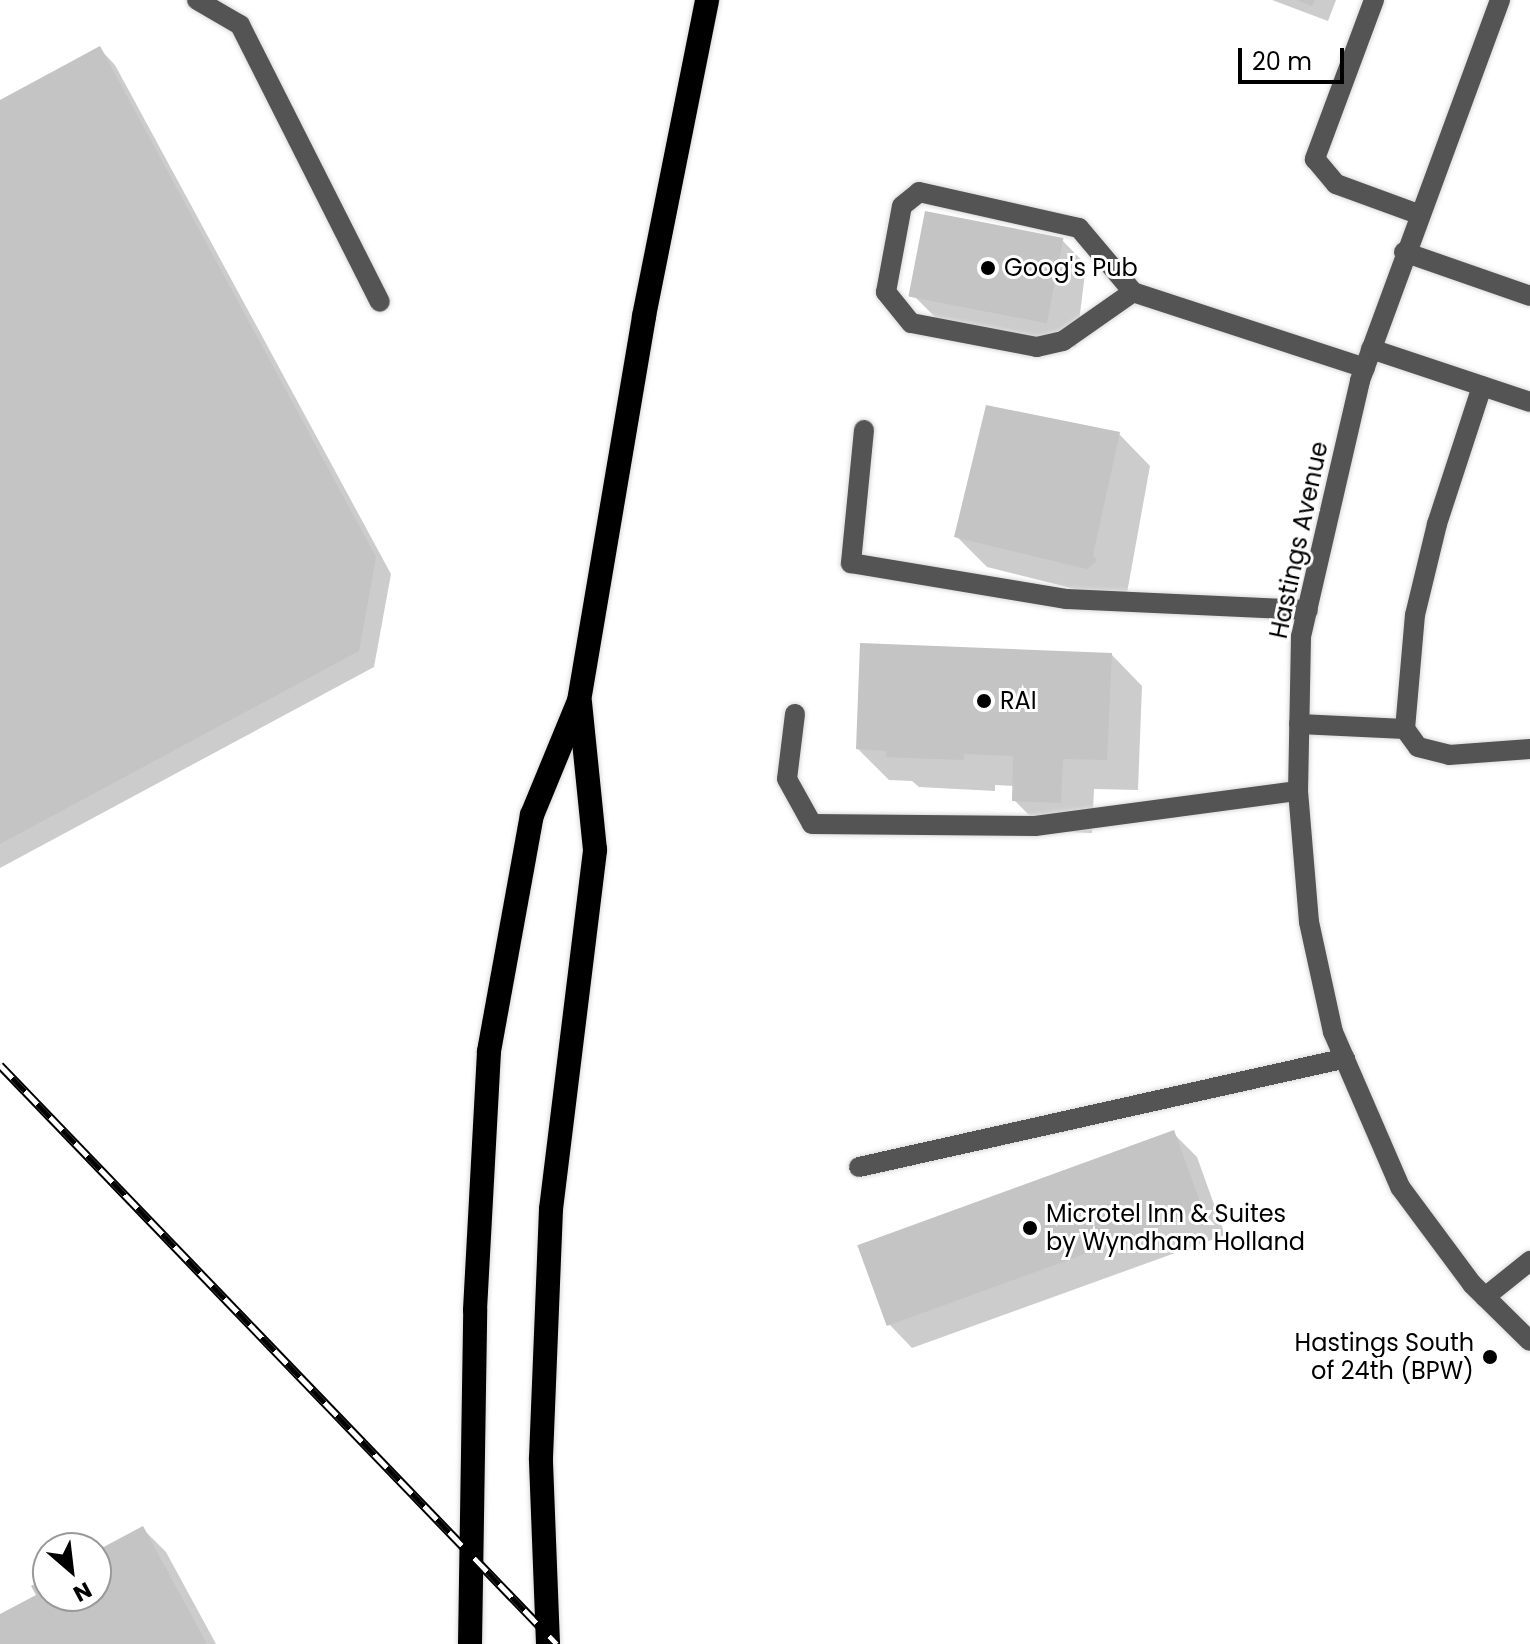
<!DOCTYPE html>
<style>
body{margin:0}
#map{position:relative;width:1530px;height:1644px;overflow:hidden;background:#fff;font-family:Poppins,sans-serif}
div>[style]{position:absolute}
.shadow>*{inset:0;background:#0003}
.building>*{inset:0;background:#c4c4c4;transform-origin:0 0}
.roads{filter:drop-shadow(0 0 2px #dbdbdb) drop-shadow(0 0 2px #dbdbdb)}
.minor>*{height:20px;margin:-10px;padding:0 10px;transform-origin:10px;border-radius:10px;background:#545454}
.highway>*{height:24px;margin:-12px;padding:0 12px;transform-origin:12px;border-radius:12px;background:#000}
.rail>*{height:9px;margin-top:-4.5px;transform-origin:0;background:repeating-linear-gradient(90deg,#fff 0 18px,#000 0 36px);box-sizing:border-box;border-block:2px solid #000}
.dots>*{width:22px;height:22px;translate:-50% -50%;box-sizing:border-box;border:4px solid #fff;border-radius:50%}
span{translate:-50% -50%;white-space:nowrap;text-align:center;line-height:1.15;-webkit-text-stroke:6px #fff;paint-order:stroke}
.poi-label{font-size:24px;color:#000}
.left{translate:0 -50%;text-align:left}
.right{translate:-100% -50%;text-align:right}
.street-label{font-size:24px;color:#000}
.north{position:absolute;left:32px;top:1532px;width:80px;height:80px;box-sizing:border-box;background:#fff;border:2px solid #999;border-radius:50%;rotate:152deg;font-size:22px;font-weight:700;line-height:32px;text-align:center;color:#000}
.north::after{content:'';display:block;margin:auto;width:28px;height:36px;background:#000;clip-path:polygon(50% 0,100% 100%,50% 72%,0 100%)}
.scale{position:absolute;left:1238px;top:48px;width:106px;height:36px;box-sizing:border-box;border:4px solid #000;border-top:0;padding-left:10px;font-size:24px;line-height:28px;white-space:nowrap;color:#000;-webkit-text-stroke:6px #fff;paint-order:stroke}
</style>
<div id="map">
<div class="shadow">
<div style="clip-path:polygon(1272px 0,1336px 0,1328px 21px)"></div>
<div style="clip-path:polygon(100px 49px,115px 65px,391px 574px,374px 667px,0 868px,0 103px)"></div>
<div style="clip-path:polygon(1063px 241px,1086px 265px,1076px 347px,938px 320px,914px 296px)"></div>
<div style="clip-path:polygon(1119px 434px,1150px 466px,1127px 593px,1119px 600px,987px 567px,956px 536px)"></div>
<div style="clip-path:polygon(1111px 654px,1142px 686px,1138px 790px,1094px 789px,1092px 833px,1045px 831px,1014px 800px,1014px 786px,995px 785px,995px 791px,919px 787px,912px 781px,889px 780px,858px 749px)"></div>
<div style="clip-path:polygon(1173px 1133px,1197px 1157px,1225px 1235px,912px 1348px,889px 1324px)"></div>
<div style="clip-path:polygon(142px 1528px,166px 1552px,216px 1644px,0 1644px,0 1616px,38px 1595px,48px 1579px,48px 1596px,96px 1596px,96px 1553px)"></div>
</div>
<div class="building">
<div style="clip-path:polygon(1296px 0,1315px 0,1312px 6px)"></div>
<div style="clip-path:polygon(100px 46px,376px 557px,359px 651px,0 844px,0 100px)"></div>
<div style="left:925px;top:211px;width:141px;height:87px;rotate:11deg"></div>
<div style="clip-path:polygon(986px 405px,1120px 432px,1093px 555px,1097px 561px,1087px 569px,954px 537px)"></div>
<div style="clip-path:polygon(860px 643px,1112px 653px,1107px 760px,1063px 759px,1061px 803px,1012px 801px,1013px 756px,964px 754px,964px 760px,886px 757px,886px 751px,856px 749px)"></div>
<div style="left:1174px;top:1130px;width:86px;height:337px;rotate:70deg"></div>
<div style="clip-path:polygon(143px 1526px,207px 1644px,0 1644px,0 1614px,36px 1595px,31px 1586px,48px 1577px,48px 1596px,96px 1596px,96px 1551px)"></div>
</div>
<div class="roads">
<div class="minor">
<div style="left:197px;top:0;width:50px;rotate:30.2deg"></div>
<div style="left:240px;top:25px;width:310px;rotate:63.2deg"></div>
<div style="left:1374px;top:0;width:170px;rotate:110.4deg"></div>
<div style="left:1315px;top:159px;width:33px;rotate:50deg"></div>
<div style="left:1336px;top:184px;width:87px;rotate:20.1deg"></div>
<div style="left:1500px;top:0;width:406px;rotate:110.2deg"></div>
<div style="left:1360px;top:381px;width:263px;rotate:103deg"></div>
<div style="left:1301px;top:637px;width:154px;rotate:91.1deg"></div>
<div style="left:1298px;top:791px;width:131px;rotate:85.2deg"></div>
<div style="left:1309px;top:922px;width:113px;rotate:77.7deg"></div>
<div style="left:1333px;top:1032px;width:169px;rotate:66.6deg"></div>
<div style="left:1400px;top:1187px;width:121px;rotate:53.4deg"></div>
<div style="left:1472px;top:1284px;width:81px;rotate:44.5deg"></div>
<div style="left:1404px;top:252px;width:133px;rotate:19.2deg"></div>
<div style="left:1133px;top:292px;width:85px;rotate:145deg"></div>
<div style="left:1063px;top:341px;width:27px;rotate:167deg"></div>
<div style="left:1037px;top:347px;width:128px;rotate:-169.2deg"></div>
<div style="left:911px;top:323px;width:40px;rotate:-129deg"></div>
<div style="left:886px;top:292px;width:87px;rotate:-79.5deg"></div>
<div style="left:902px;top:206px;width:22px;rotate:-39deg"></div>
<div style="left:919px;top:192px;width:164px;rotate:12.7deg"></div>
<div style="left:1079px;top:228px;width:84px;rotate:49.8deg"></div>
<div style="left:1133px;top:292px;width:244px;rotate:18.1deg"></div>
<div style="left:1371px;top:349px;width:168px;rotate:18.4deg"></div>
<div style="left:864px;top:430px;width:134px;rotate:95.6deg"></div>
<div style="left:851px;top:563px;width:218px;rotate:9.5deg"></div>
<div style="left:1066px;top:599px;width:242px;rotate:2.6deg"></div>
<div style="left:795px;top:714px;width:65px;rotate:97deg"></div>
<div style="left:787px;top:779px;width:51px;rotate:60.9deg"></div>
<div style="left:812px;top:824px;width:223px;rotate:0.5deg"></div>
<div style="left:1035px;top:826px;width:265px;rotate:-7.6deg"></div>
<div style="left:1299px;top:724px;width:106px;rotate:2.7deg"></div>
<div style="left:1405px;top:729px;width:22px;rotate:54deg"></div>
<div style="left:1418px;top:747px;width:32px;rotate:14deg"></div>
<div style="left:1449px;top:755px;width:81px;rotate:-4.2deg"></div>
<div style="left:1405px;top:729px;width:114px;rotate:-85deg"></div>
<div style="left:1415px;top:615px;width:94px;rotate:-76.4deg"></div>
<div style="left:1437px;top:524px;width:145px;rotate:-71.9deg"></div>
<div style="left:859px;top:1167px;width:498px;rotate:-12.6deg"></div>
<div style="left:1485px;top:1297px;width:58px;rotate:-38.7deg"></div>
</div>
<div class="highway">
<div style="left:470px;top:1644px;width:334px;rotate:-89.1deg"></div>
<div style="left:475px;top:1310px;width:259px;rotate:-86.9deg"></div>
<div style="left:489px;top:1051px;width:240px;rotate:-79.7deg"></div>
<div style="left:532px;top:815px;width:123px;rotate:-67.6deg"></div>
<div style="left:579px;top:701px;width:390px;rotate:-80.4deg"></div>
<div style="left:644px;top:316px;width:322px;rotate:-78.7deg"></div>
<div style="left:548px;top:1644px;width:186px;rotate:-92.2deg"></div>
<div style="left:541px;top:1458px;width:249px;rotate:-87.7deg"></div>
<div style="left:551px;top:1209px;width:362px;rotate:-83deg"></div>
<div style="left:595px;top:850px;width:148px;rotate:-95.8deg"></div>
</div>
</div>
<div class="rail">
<div style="left:0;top:1065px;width:803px;rotate:46.11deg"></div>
</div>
<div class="dots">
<div style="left:988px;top:268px;background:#000"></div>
<div style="left:984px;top:701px;background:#000"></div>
<div style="left:1030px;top:1228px;background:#000"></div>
<div style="left:1490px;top:1357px;background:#000"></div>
</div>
<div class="poi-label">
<span class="left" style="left:1004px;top:268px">Goog's Pub</span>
<span class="left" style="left:1000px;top:701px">RAI</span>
<span class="left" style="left:1046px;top:1228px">Microtel Inn &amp; Suites<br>by Wyndham Holland</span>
<span class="right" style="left:1474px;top:1357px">Hastings South<br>of 24th (BPW)</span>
</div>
<div class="street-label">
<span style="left:1299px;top:540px;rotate:-78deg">Hastings Avenue</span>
</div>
<div class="north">N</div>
<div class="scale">20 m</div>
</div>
